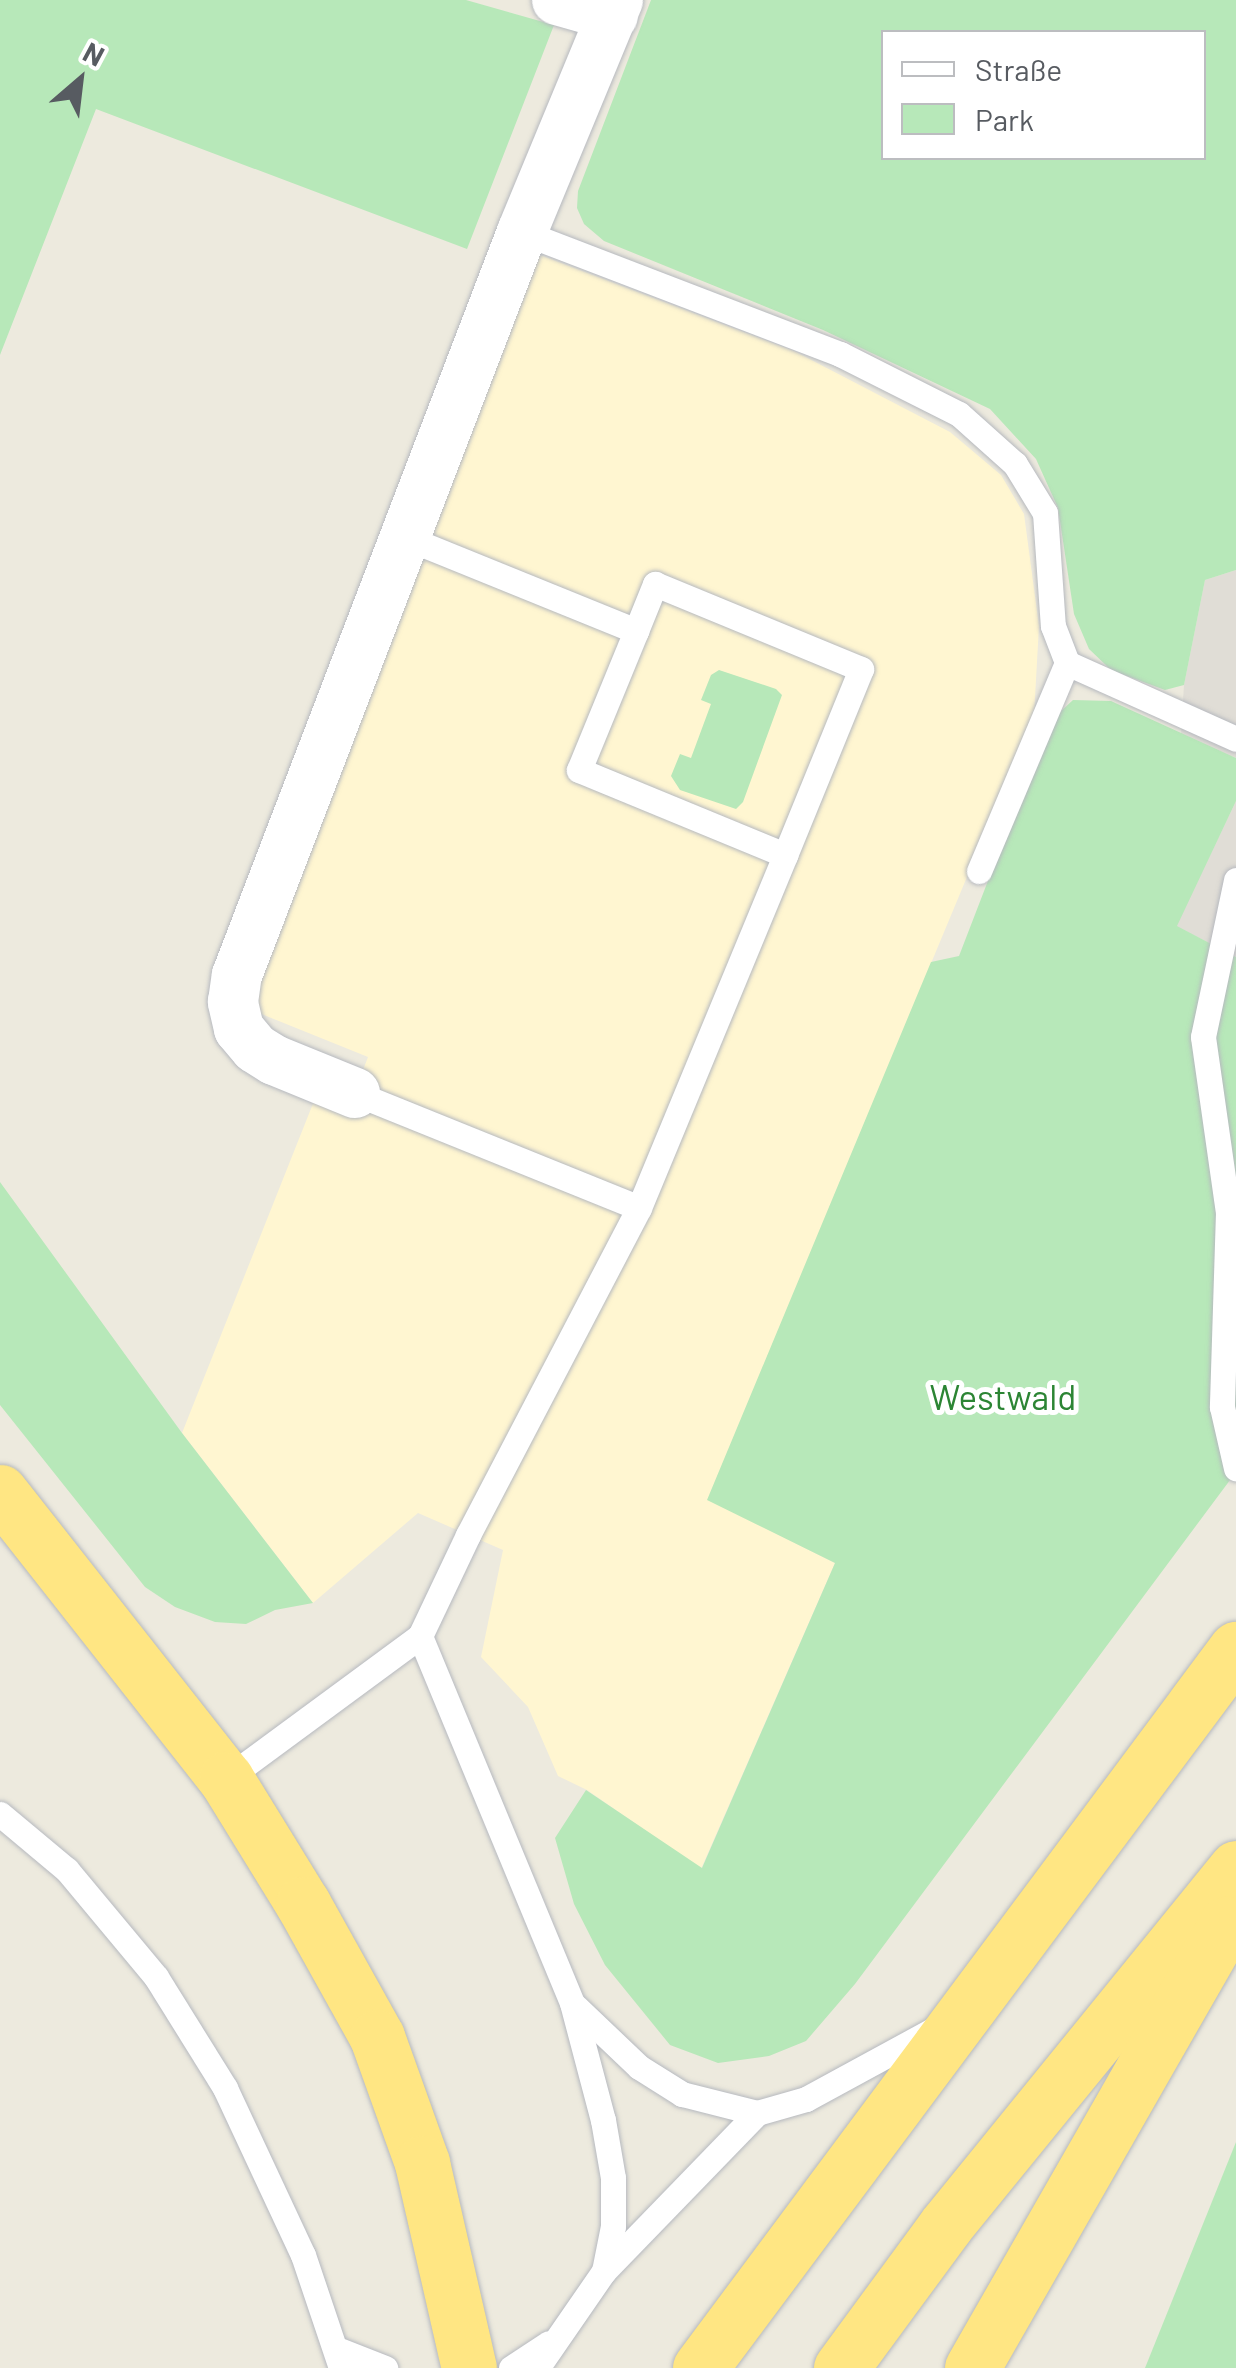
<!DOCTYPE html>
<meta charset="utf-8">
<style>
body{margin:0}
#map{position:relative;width:1236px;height:2368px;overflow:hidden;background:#edeade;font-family:Barlow,sans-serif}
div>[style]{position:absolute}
.commercial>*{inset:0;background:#fff6d1}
.industrial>*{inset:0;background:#e0ddd6}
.green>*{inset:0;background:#b7e8b9}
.roads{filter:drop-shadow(0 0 2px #b6b9bf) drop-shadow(0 0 2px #b6b9bf)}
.service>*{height:25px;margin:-12.5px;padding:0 12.5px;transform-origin:12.5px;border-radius:12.5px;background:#fff}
.minor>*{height:50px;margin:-25px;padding:0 25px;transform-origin:25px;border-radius:25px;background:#fff}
.motorway>*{height:55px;margin:-27.5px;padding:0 27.5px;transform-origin:27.5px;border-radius:27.5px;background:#ffe683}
span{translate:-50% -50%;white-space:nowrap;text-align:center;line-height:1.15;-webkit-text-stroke:10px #fff;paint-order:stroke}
.park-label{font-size:35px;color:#2c8534}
.legend{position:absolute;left:881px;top:30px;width:325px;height:130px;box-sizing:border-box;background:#fff;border:2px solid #bcbdc0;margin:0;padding:12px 18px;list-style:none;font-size:30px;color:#575b61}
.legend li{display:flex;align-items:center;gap:20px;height:50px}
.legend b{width:50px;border:2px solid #bcbdc0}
.north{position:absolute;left:30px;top:30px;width:100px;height:100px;-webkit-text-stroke:8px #fff;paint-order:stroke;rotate:28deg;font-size:28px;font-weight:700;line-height:40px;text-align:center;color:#575b61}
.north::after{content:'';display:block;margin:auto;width:35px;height:45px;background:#575b61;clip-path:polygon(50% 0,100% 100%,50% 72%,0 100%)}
</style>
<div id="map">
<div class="commercial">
<div style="clip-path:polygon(540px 255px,794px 351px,950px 432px,1001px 475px,1024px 514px,1039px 626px,1034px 716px,708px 1499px,835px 1563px,701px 1869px,587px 1790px,558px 1776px,528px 1707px,481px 1657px,503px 1550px,418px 1513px,313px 1603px,182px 1433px,316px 1096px,348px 1109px,368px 1057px,249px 1009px)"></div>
</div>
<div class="industrial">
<div style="clip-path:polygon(1236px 570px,1236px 758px,1181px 735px,1184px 685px,1205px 580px)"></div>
<div style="clip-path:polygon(1236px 801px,1236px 957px,1176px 926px)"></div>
</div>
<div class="green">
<div style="clip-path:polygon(0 0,466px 0,554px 25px,467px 249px,96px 109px,0 355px)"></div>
<div style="clip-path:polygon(evenodd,651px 0,1236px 0,1236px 570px,1205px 580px,1184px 685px,1165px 690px,1111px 670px,1089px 649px,1074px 614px,1058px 508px,1036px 459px,990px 409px,823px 330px,604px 241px,584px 224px,577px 208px,578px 191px,651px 0,884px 32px,1204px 32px,1204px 158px,884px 158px,884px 32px)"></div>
<div style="clip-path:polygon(719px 670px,776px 689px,782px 695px,743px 802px,736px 809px,680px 790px,671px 776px,680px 754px,691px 758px,711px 704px,701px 700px,711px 675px)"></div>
<div style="clip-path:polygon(1073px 700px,1111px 701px,1236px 758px,1236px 801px,1177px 926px,1236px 957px,1236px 1472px,855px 1984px,806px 2041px,769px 2056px,718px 2063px,670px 2045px,605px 1965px,574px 1904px,555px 1838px,586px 1790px,702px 1868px,835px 1563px,707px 1500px,931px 962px,959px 956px,1018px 803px,1059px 713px)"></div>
<div style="clip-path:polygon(0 1182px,182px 1433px,313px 1603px,275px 1610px,246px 1624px,215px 1622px,175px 1607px,145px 1587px,0 1405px)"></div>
<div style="clip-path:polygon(1236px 2142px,1236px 2368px,1145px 2368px)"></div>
</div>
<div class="roads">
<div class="service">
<div style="left:522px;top:232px;width:341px;rotate:21deg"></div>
<div style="left:840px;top:354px;width:133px;rotate:26.8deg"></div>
<div style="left:959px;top:414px;width:75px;rotate:41.8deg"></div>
<div style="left:1015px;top:464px;width:57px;rotate:58.5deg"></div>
<div style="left:1045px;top:513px;width:113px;rotate:86deg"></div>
<div style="left:1053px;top:626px;width:40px;rotate:69deg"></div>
<div style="left:1067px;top:663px;width:185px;rotate:24.2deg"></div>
<div style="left:636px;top:631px;width:51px;rotate:-68deg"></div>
<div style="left:655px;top:584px;width:223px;rotate:22.4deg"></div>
<div style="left:861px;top:669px;width:201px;rotate:112.2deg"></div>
<div style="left:979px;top:871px;width:226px;rotate:-67.1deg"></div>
<div style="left:1236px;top:880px;width:160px;rotate:101.9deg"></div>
<div style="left:1203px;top:1037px;width:177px;rotate:81.9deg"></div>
<div style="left:1228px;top:1212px;width:195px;rotate:91.8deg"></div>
<div style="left:1222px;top:1407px;width:63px;rotate:77.1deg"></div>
<div style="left:355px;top:1093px;width:306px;rotate:22deg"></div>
<div style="left:420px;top:1636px;width:397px;rotate:67.5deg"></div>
<div style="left:572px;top:2003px;width:121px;rotate:75.2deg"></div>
<div style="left:603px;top:2120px;width:59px;rotate:80.2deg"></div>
<div style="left:613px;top:2178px;width:48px;rotate:90deg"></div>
<div style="left:613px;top:2226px;width:46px;rotate:101.3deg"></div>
<div style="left:604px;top:2271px;width:118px;rotate:124.6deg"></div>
<div style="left:226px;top:1779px;width:241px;rotate:-36.4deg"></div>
<div style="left:420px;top:1636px;width:112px;rotate:-64.6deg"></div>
<div style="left:468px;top:1535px;width:369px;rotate:-62.4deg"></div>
<div style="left:639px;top:1208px;width:382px;rotate:-67.5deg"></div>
<div style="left:785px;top:855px;width:223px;rotate:-157.6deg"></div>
<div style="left:579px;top:770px;width:150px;rotate:-67.7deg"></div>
<div style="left:636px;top:631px;width:249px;rotate:-157.9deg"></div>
<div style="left:0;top:1814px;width:87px;rotate:39.9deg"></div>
<div style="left:67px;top:1870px;width:139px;rotate:50.2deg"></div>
<div style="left:156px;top:1977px;width:131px;rotate:58.1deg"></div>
<div style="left:225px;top:2088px;width:184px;rotate:65deg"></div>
<div style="left:303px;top:2255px;width:119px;rotate:71.4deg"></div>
<div style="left:576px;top:2007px;width:87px;rotate:43.6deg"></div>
<div style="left:639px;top:2067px;width:51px;rotate:32.1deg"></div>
<div style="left:682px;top:2094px;width:77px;rotate:14.2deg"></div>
<div style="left:757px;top:2113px;width:51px;rotate:-15.9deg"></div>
<div style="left:806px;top:2099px;width:148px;rotate:-28.6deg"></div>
<div style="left:604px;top:2271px;width:220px;rotate:-45.9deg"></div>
<div style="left:337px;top:2349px;width:52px;rotate:21.6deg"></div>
<div style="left:511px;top:2368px;width:45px;rotate:-33.3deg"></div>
</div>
<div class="minor">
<div style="left:557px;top:0;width:58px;rotate:15.9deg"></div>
<div style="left:355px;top:1093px;width:87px;rotate:-157.8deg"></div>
<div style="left:274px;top:1060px;width:22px;rotate:-148deg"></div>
<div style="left:255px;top:1048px;width:25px;rotate:-130deg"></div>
<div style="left:239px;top:1029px;width:28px;rotate:-103deg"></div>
<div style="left:233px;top:1002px;width:27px;rotate:-82deg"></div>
<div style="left:237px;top:975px;width:796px;rotate:-69.01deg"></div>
<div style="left:522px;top:232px;width:251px;rotate:-67.5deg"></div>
</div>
<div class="motorway">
<div style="left:0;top:1492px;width:365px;rotate:51.8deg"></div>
<div style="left:226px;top:1779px;width:147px;rotate:58.4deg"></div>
<div style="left:303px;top:1904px;width:152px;rotate:60.9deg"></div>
<div style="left:377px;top:2037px;width:134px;rotate:70.3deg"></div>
<div style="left:422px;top:2163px;width:210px;rotate:77.1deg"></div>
<div style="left:700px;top:2368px;width:897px;rotate:-53.3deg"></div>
<div style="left:841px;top:2368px;width:177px;rotate:-53.7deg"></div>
<div style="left:946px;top:2225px;width:460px;rotate:-50.9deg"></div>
<div style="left:972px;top:2368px;width:512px;rotate:-60.23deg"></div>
</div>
</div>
<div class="park-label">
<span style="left:1003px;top:1396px">Westwald</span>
</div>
<ul class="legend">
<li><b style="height:12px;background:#fff"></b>Straße</li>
<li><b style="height:28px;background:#b7e8b9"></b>Park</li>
</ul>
<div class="north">N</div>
</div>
